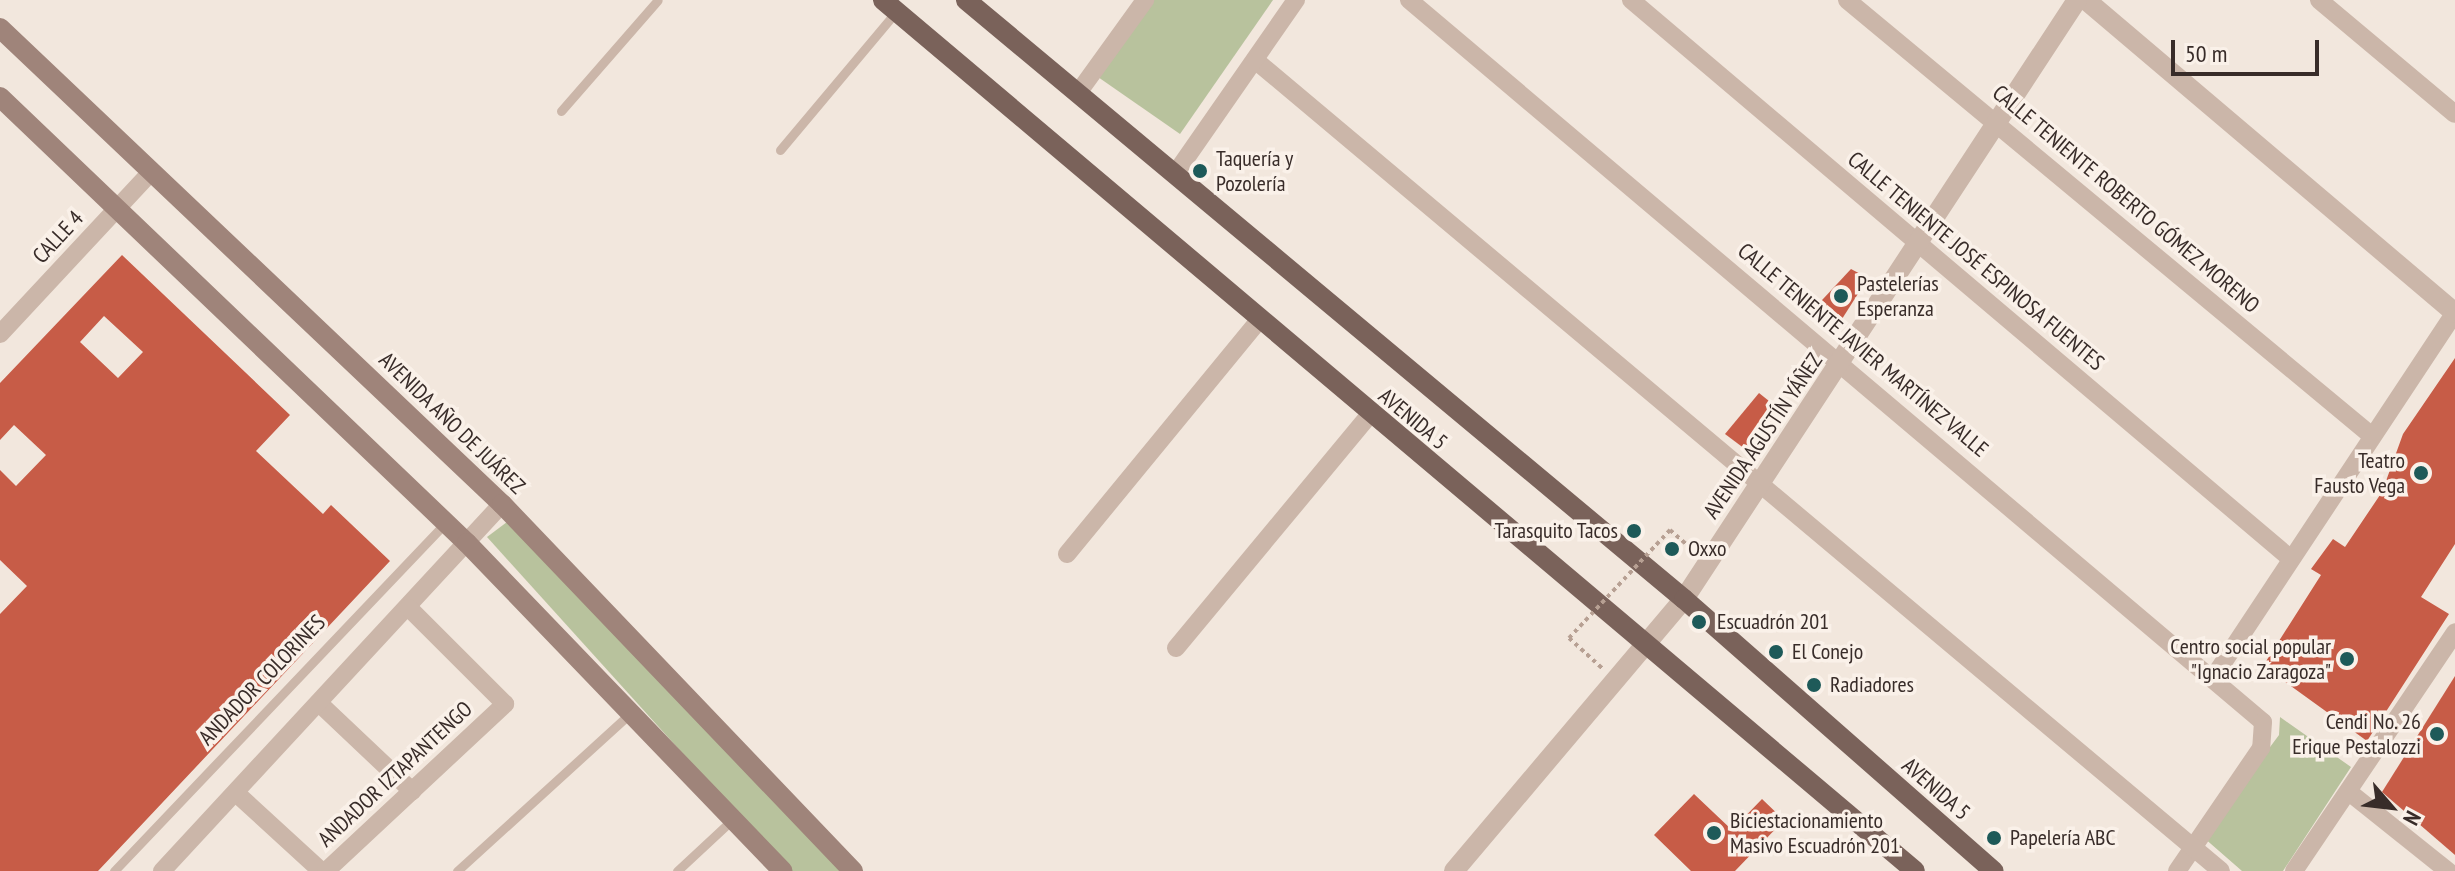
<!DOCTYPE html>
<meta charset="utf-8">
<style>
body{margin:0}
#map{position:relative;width:2455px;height:871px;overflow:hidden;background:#f2e7dd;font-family:"PT Sans Narrow",sans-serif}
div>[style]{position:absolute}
.green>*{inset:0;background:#b8c29d}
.building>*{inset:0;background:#c75c47}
.path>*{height:4px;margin-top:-2px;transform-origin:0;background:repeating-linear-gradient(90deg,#b7a093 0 4px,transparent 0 8px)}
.service>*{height:9px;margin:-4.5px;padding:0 4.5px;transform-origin:4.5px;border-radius:4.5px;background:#cbb6a9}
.minor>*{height:18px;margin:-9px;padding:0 9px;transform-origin:9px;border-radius:9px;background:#cbb6a9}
.tertiary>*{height:20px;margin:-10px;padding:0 10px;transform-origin:10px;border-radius:10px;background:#cbb6a9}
.secondary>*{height:20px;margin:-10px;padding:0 10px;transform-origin:10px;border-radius:10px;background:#9f847a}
.primary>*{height:20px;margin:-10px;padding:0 10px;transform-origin:10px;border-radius:10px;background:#7a625a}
.path-bridge>*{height:4px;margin-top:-2px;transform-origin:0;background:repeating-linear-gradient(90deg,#b7a093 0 4px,transparent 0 8px)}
.dots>*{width:22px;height:22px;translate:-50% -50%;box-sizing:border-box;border:4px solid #faf1e9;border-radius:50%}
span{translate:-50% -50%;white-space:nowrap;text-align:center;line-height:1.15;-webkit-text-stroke:7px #faf1e9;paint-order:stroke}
.poi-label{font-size:22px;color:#382c29}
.left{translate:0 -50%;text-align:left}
.right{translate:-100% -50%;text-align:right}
.street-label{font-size:22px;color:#382c29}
.north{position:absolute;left:2351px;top:767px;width:80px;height:80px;-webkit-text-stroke:6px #faf1e9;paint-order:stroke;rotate:118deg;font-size:22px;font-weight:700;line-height:32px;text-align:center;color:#382c29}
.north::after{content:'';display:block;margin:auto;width:28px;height:36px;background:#382c29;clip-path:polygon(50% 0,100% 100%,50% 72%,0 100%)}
.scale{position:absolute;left:2171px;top:40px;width:148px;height:36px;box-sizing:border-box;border:4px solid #382c29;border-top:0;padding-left:10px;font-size:24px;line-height:28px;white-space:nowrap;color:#382c29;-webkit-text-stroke:6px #faf1e9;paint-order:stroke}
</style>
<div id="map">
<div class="green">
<div style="clip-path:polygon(1151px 0,1273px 0,1180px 134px,1098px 77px)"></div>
<div style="clip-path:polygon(507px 522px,843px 871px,789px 871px,487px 537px)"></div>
<div style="clip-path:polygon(2280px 717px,2351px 767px,2283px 871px,2242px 871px,2203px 837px,2279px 735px)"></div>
</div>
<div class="building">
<div style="clip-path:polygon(evenodd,122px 255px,290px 415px,256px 451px,323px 514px,331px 505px,390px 561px,98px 871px,0 871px,0 614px,27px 586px,0 560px,0 470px,16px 486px,46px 455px,14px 425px,0 440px,0 383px,122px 255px,104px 316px,143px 352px,118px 378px,80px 342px,104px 316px)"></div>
<div style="clip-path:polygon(1851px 269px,1868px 278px,1835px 330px,1809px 314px)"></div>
<div style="clip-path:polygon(2455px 358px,2455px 544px,2421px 597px,2449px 614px,2367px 741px,2263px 666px,2321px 575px,2311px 569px,2333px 539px,2345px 547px,2382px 492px,2403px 434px)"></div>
<div style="clip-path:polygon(1759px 393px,1784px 413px,1757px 458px,1725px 434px)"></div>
<div style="clip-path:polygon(2455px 676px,2455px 855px,2382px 792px)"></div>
<div style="clip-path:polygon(1694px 794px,1732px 830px,1762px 799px,1784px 820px,1735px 871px,1691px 871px,1654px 835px)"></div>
</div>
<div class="path">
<div style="left:1670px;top:530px;width:33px;rotate:41deg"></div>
<div style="left:1569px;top:638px;width:46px;rotate:42.4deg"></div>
</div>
<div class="service">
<div style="left:561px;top:111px;width:147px;rotate:-48.9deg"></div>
<div style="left:780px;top:150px;width:180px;rotate:-50deg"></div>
<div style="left:114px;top:871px;width:482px;rotate:-46.4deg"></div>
<div style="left:457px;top:871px;width:236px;rotate:-42.3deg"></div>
<div style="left:677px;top:871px;width:76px;rotate:-42.9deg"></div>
</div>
<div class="minor">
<div style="left:1409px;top:0;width:1118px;rotate:40.21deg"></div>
<div style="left:2263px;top:722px;width:26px;rotate:94deg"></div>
<div style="left:2261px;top:748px;width:149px;rotate:124.3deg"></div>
<div style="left:1631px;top:0;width:864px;rotate:40.26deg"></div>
<div style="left:1847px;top:0;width:682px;rotate:39.71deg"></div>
<div style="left:2319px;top:0;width:177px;rotate:40deg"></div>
<div style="left:1255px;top:60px;width:1261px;rotate:40.01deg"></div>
<div style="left:1078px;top:93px;width:115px;rotate:-54.2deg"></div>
<div style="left:1175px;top:174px;width:212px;rotate:-55.2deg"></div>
<div style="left:0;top:334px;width:221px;rotate:-47deg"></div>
<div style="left:1067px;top:554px;width:303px;rotate:-50.6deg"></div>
<div style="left:1176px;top:648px;width:304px;rotate:-50.3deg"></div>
<div style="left:2213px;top:678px;width:438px;rotate:-56.5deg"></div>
<div style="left:320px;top:704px;width:127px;rotate:43.4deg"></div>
<div style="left:2349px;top:792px;width:127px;rotate:38.6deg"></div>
<div style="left:236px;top:793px;width:115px;rotate:42.5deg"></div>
<div style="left:162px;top:871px;width:500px;rotate:-47.19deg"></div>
<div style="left:326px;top:871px;width:245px;rotate:-43deg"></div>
<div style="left:505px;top:704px;width:136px;rotate:-135deg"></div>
<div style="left:2294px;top:871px;width:288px;rotate:-56deg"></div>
</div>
<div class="tertiary">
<div style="left:2086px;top:0;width:484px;rotate:40.3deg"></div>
<div style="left:1454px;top:871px;width:356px;rotate:-49.8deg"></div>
<div style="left:1684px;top:599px;width:716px;rotate:-56.73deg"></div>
</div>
<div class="secondary">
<div style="left:0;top:28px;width:692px;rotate:43.48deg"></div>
<div style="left:502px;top:504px;width:508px;rotate:46.28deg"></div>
<div style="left:0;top:97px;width:646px;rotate:43.68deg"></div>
<div style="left:467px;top:543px;width:455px;rotate:46.1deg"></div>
</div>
<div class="primary">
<div style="left:883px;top:0;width:1350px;rotate:40.16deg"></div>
<div style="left:966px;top:0;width:935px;rotate:39.84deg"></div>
<div style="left:1684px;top:599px;width:412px;rotate:41.3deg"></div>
</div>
<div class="path-bridge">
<div style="left:1569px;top:638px;width:148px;rotate:-46.9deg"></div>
</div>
<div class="dots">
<div style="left:1200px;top:171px;background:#1e5a59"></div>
<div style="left:1841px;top:296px;background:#1e5a59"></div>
<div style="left:2421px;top:473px;background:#1e5a59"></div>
<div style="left:1634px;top:531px;background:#1e5a59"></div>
<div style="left:1672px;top:549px;background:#1e5a59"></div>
<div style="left:1699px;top:622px;background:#1e5a59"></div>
<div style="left:1776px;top:652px;background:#1e5a59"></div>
<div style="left:2347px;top:659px;background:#1e5a59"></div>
<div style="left:1814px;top:685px;background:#1e5a59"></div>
<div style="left:2437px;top:734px;background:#1e5a59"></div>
<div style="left:1714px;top:833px;background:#1e5a59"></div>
<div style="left:1994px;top:838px;background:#1e5a59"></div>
</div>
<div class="poi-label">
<span class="left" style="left:1216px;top:171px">Taquería y<br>Pozolería</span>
<span class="left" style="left:1857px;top:296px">Pastelerías<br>Esperanza</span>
<span class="right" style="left:2405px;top:473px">Teatro<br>Fausto Vega</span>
<span class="right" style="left:1618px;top:531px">Tarasquito Tacos</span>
<span class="left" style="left:1688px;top:549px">Oxxo</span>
<span class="left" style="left:1717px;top:622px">Escuadrón 201</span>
<span class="right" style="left:2331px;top:659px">Centro social popular<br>"Ignacio Zaragoza"</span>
<span class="left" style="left:1792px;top:652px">El Conejo</span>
<span class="left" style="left:1830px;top:685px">Radiadores</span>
<span class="right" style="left:2421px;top:734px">Cendi No. 26<br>Erique Pestalozzi</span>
<span class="left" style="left:1730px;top:833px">Biciestacionamiento<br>Masivo Escuadrón 201</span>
<span class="left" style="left:2010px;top:838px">Papelería ABC</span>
</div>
<div class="street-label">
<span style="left:2126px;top:199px;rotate:40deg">CALLE TENIENTE ROBERTO GÓMEZ MORENO</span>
<span style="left:58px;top:237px;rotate:-47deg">CALLE 4</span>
<span style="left:1976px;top:261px;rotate:40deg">CALLE TENIENTE JOSÉ ESPINOSA FUENTES</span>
<span style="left:1863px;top:350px;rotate:40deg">CALLE TENIENTE JAVIER MARTÍNEZ VALLE</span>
<span style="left:1413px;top:419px;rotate:40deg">AVENIDA 5</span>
<span style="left:452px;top:423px;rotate:44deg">AVENIDA AÑO DE JUÁREZ</span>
<span style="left:1763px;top:436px;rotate:-56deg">AVENIDA AGUSTÍN YÁÑEZ</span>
<span style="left:262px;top:680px;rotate:-46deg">ANDADOR COLORINES</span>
<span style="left:395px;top:774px;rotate:-43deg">ANDADOR IZTAPANTENGO</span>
<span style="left:1936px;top:789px;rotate:41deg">AVENIDA 5</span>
</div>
<div class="north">N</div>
<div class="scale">50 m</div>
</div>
